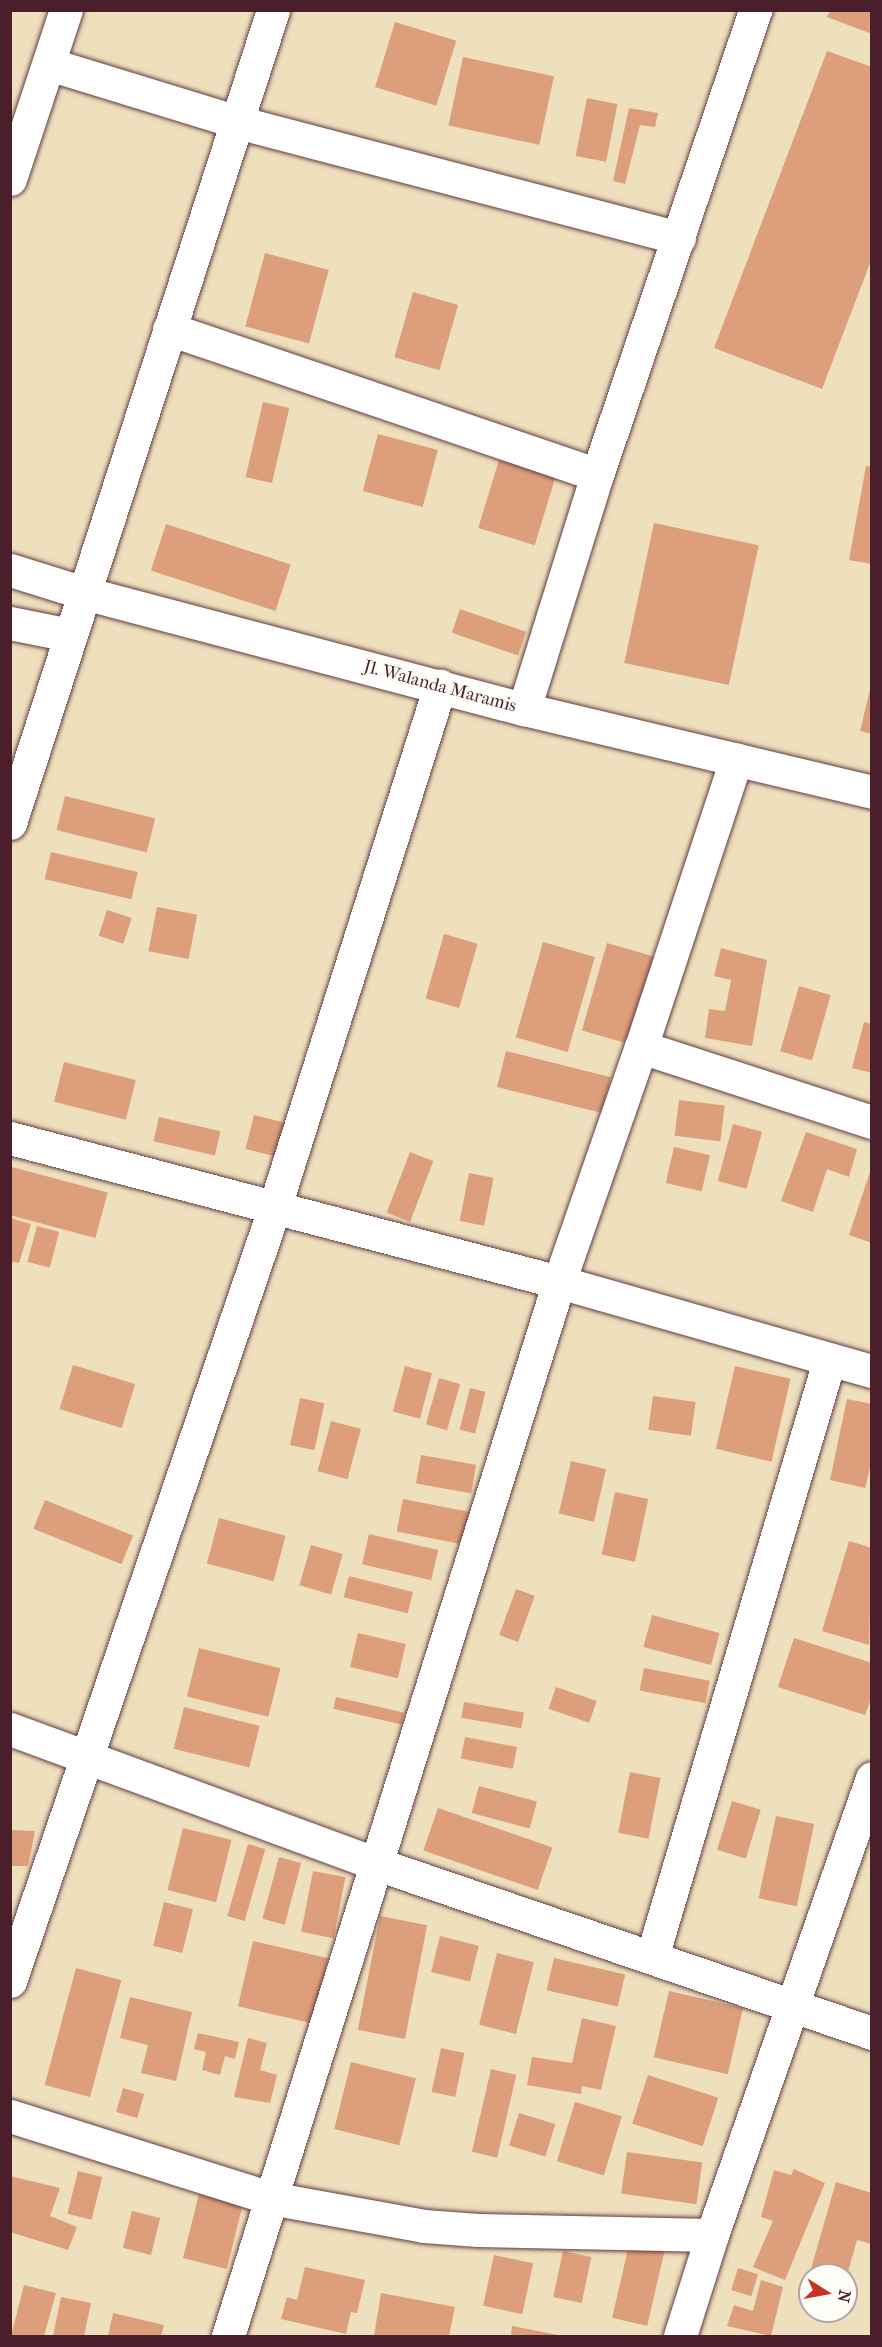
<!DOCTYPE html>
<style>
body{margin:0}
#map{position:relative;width:882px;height:2347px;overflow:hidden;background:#eedfbd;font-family:"IM FELL French Canon",serif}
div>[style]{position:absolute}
.building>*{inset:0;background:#dd9f7b;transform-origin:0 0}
.roads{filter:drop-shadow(0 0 2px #633c41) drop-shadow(0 0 2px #633c41)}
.minor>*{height:33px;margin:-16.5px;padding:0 16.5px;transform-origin:16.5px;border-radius:16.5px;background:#fff}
span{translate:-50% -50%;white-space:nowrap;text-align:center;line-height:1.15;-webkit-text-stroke:6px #fdfcf7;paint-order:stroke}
.street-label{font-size:18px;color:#4a1f2b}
.frame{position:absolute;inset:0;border:12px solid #4a1f2b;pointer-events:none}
.north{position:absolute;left:798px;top:2263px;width:60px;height:60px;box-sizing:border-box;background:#fdfcf7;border:2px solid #b5a4a5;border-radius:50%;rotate:101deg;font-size:16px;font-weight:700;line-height:24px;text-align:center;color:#4a1f2b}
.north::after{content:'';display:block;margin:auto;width:21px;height:27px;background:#c8321e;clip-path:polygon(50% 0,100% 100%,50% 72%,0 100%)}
</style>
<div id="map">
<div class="building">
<div style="clip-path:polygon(830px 10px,872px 10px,872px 34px,827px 17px)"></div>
<div style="left:395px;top:22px;width:64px;height:68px;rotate:17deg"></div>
<div style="clip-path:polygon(827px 51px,872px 67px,872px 258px,822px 389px,714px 348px)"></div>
<div style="left:463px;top:57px;width:93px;height:70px;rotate:12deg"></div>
<div style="left:587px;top:98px;width:31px;height:59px;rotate:11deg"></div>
<div style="clip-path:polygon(629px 108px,658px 113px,655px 127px,640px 125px,625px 184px,613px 181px)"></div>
<div style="left:265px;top:253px;width:66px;height:76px;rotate:15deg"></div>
<div style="left:413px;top:292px;width:47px;height:68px;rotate:16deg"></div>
<div style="left:263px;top:402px;width:27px;height:77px;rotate:13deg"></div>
<div style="left:378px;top:434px;width:62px;height:59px;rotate:15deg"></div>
<div style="left:499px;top:460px;width:59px;height:71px;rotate:17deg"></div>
<div style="clip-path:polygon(866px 466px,872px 467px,872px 564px,849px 560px)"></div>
<div style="left:654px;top:523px;width:107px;height:143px;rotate:12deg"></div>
<div style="left:166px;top:524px;width:131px;height:49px;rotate:18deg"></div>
<div style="left:460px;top:609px;width:70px;height:25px;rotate:19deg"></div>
<div style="clip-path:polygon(872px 681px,872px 734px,860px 731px)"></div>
<div style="left:65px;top:796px;width:93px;height:35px;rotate:14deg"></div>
<div style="left:51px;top:852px;width:89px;height:28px;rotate:13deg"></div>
<div style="left:157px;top:907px;width:41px;height:45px;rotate:11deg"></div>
<div style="left:107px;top:910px;width:26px;height:27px;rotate:18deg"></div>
<div style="left:444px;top:934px;width:35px;height:67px;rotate:16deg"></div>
<div style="left:543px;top:942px;width:54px;height:99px;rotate:16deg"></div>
<div style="left:607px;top:943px;width:54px;height:91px;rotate:16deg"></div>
<div style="clip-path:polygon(721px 948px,767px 960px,752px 1046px,705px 1038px,709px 1009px,725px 1011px,731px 980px,714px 976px)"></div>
<div style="left:799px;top:986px;width:33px;height:68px;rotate:16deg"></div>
<div style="clip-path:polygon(864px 1022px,872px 1024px,872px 1073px,852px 1068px)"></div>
<div style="left:506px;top:1051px;width:108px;height:37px;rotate:14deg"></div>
<div style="left:64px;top:1062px;width:74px;height:41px;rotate:14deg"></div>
<div style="left:679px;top:1100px;width:46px;height:36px;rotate:7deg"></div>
<div style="left:254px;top:1115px;width:32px;height:35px;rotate:14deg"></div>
<div style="left:159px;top:1117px;width:63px;height:25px;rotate:13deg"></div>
<div style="left:733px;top:1124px;width:30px;height:59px;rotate:15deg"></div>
<div style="clip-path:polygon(806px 1132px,857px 1149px,849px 1177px,827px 1169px,813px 1212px,781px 1201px)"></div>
<div style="left:674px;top:1147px;width:37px;height:37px;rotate:13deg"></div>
<div style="left:410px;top:1152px;width:25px;height:65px;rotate:21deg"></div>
<div style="left:12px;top:1167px;width:99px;height:47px;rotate:15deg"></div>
<div style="clip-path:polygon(870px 1172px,872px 1173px,872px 1243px,849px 1235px)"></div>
<div style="left:469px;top:1173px;width:25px;height:49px;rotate:11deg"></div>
<div style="clip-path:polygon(10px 1218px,31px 1224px,19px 1263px,10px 1261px)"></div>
<div style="left:37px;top:1226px;width:23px;height:37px;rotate:15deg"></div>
<div style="left:73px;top:1365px;width:65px;height:46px;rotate:17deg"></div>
<div style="left:405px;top:1366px;width:28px;height:47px;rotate:15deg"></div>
<div style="left:735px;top:1366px;width:57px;height:85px;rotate:13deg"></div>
<div style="left:439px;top:1378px;width:22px;height:48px;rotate:16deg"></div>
<div style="left:470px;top:1388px;width:16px;height:43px;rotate:14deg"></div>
<div style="left:653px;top:1396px;width:43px;height:34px;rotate:8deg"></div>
<div style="left:300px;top:1398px;width:25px;height:48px;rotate:12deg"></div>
<div style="clip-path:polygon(847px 1399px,872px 1404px,872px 1460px,865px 1488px,830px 1480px)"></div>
<div style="left:331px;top:1421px;width:31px;height:52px;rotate:15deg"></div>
<div style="left:421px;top:1455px;width:56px;height:29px;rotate:10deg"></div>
<div style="left:571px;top:1461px;width:36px;height:54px;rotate:13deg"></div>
<div style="left:615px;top:1492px;width:34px;height:64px;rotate:12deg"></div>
<div style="left:403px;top:1499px;width:72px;height:33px;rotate:11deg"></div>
<div style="left:45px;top:1500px;width:95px;height:31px;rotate:22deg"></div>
<div style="left:219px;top:1518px;width:69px;height:47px;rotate:15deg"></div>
<div style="left:369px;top:1534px;width:71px;height:31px;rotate:13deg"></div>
<div style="clip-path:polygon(849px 1541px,872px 1548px,869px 1645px,822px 1631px)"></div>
<div style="left:311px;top:1545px;width:33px;height:42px;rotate:16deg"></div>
<div style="left:349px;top:1576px;width:66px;height:22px;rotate:14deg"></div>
<div style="left:516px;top:1589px;width:20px;height:49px;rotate:20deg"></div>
<div style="left:652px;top:1615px;width:70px;height:33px;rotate:15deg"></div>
<div style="left:358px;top:1633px;width:49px;height:35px;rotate:13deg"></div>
<div style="clip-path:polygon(794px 1638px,872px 1663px,872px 1696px,865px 1715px,778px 1687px)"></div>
<div style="left:199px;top:1648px;width:84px;height:50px;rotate:14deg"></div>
<div style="left:644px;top:1668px;width:67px;height:23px;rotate:11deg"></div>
<div style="left:556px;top:1687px;width:43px;height:23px;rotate:19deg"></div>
<div style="left:336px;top:1697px;width:70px;height:12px;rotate:13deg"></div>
<div style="left:464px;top:1702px;width:61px;height:16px;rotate:10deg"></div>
<div style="left:184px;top:1707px;width:78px;height:43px;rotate:14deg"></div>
<div style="left:465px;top:1737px;width:53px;height:22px;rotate:11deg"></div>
<div style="left:630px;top:1772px;width:31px;height:62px;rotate:11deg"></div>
<div style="left:479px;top:1786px;width:60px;height:28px;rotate:15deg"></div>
<div style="left:732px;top:1801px;width:30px;height:51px;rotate:17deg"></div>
<div style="left:438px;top:1808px;width:121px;height:45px;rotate:19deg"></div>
<div style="left:776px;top:1816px;width:39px;height:84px;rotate:12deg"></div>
<div style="left:183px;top:1828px;width:50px;height:64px;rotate:14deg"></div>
<div style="clip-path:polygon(10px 1830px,35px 1831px,28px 1866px,10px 1866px)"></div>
<div style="left:248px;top:1844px;width:18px;height:75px;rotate:16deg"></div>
<div style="left:279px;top:1857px;width:23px;height:64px;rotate:15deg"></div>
<div style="left:313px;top:1871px;width:33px;height:62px;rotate:11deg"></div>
<div style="left:164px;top:1902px;width:30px;height:45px;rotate:14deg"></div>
<div style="left:380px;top:1916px;width:48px;height:116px;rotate:11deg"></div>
<div style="left:440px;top:1936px;width:40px;height:37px;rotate:14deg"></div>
<div style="left:253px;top:1941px;width:77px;height:67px;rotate:13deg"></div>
<div style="left:497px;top:1953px;width:38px;height:74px;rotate:14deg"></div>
<div style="left:554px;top:1958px;width:73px;height:33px;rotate:13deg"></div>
<div style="left:76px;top:1968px;width:47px;height:121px;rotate:15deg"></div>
<div style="left:669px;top:1991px;width:76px;height:68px;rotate:13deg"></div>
<div style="clip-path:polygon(130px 1997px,192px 2012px,176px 2081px,141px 2073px,148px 2045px,120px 2038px)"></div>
<div style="clip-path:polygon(582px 2018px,616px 2026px,601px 2090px,582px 2086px,581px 2094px,527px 2085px,532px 2057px,572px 2063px)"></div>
<div style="clip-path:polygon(198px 2033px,239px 2042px,235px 2059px,225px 2056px,220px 2075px,202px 2070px,206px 2052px,194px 2049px)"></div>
<div style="clip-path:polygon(248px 2038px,267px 2043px,260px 2070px,277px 2075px,270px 2103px,234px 2097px)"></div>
<div style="left:441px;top:2048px;width:24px;height:45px;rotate:12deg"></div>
<div style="left:351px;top:2062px;width:67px;height:69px;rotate:14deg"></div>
<div style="left:491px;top:2069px;width:26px;height:85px;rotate:13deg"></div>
<div style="left:648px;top:2075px;width:74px;height:51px;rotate:18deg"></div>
<div style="left:123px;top:2088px;width:22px;height:25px;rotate:16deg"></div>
<div style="left:575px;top:2102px;width:49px;height:62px;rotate:17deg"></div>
<div style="left:519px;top:2113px;width:38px;height:34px;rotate:17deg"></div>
<div style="left:627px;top:2152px;width:76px;height:42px;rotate:8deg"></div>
<div style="clip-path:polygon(794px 2169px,825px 2183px,785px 2280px,753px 2267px,773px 2221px,761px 2217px,774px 2170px,791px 2175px)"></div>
<div style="left:78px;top:2171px;width:25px;height:44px;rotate:14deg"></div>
<div style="clip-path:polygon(10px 2176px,60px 2188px,50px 2216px,77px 2227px,68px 2250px,10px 2232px)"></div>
<div style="clip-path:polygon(836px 2182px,872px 2193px,872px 2244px,857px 2240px,847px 2275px,810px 2275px,810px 2295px,804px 2293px)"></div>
<div style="left:199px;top:2194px;width:45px;height:66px;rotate:14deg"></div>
<div style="left:132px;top:2211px;width:29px;height:38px;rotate:14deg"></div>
<div style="left:631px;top:2236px;width:36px;height:84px;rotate:13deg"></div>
<div style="left:563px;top:2251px;width:29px;height:47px;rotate:12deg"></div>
<div style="left:494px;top:2255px;width:40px;height:52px;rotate:12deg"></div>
<div style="clip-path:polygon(305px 2267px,365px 2280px,357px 2313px,351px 2312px,346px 2334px,281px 2319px,287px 2297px,297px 2300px)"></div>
<div style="left:738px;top:2268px;width:21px;height:23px;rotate:17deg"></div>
<div style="clip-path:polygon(761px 2280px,783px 2287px,771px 2336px,727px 2326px,734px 2305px,753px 2311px)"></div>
<div style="clip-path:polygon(24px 2285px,56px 2293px,44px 2336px,11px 2336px)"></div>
<div style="clip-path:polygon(381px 2293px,455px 2307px,449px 2336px,374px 2336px)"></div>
<div style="clip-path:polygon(61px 2297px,91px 2303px,84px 2336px,53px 2336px)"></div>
<div style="clip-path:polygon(113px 2313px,164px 2325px,161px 2336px,108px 2336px)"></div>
<div style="clip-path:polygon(512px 2326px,558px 2335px,558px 2336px,511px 2336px)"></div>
</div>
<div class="roads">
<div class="minor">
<div style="left:49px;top:64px;width:197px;rotate:17.1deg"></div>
<div style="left:237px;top:122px;width:457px;rotate:14.7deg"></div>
<div style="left:10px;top:179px;width:178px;rotate:-71.7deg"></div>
<div style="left:169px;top:329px;width:452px;rotate:18.8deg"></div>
<div style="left:10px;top:570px;width:77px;rotate:17.3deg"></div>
<div style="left:84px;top:593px;width:455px;rotate:14.8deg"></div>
<div style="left:524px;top:709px;width:358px;rotate:13.4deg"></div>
<div style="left:10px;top:623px;width:61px;rotate:11.3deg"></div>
<div style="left:524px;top:709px;width:245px;rotate:-72.7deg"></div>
<div style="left:597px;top:475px;width:491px;rotate:-71.2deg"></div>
<div style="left:10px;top:823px;width:854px;rotate:-72.07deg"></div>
<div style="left:641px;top:1047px;width:243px;rotate:18deg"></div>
<div style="left:10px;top:1138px;width:568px;rotate:14.7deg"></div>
<div style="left:559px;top:1282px;width:325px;rotate:15.9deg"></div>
<div style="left:10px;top:1729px;width:391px;rotate:20.2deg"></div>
<div style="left:377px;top:1864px;width:523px;rotate:18.85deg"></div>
<div style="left:652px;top:1957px;width:622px;rotate:-73.46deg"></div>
<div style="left:10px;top:1981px;width:819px;rotate:-71.12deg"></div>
<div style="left:275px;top:1206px;width:546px;rotate:-72.4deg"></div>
<div style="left:10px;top:2116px;width:273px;rotate:17.5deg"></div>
<div style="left:270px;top:2198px;width:157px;rotate:10.3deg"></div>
<div style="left:424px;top:2226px;width:54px;rotate:4.2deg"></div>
<div style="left:478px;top:2230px;width:234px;rotate:1.2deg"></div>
<div style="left:228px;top:2336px;width:1105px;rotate:-72.57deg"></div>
<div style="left:559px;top:1282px;width:249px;rotate:-70.8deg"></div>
<div style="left:641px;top:1047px;width:303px;rotate:-71.7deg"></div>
<div style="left:680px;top:2336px;width:106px;rotate:-72.4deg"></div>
<div style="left:712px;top:2235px;width:484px;rotate:-70.7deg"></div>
</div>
</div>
<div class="street-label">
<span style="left:440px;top:687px;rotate:15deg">Jl. Walanda Maramis</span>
</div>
<div class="frame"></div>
<div class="north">N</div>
</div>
